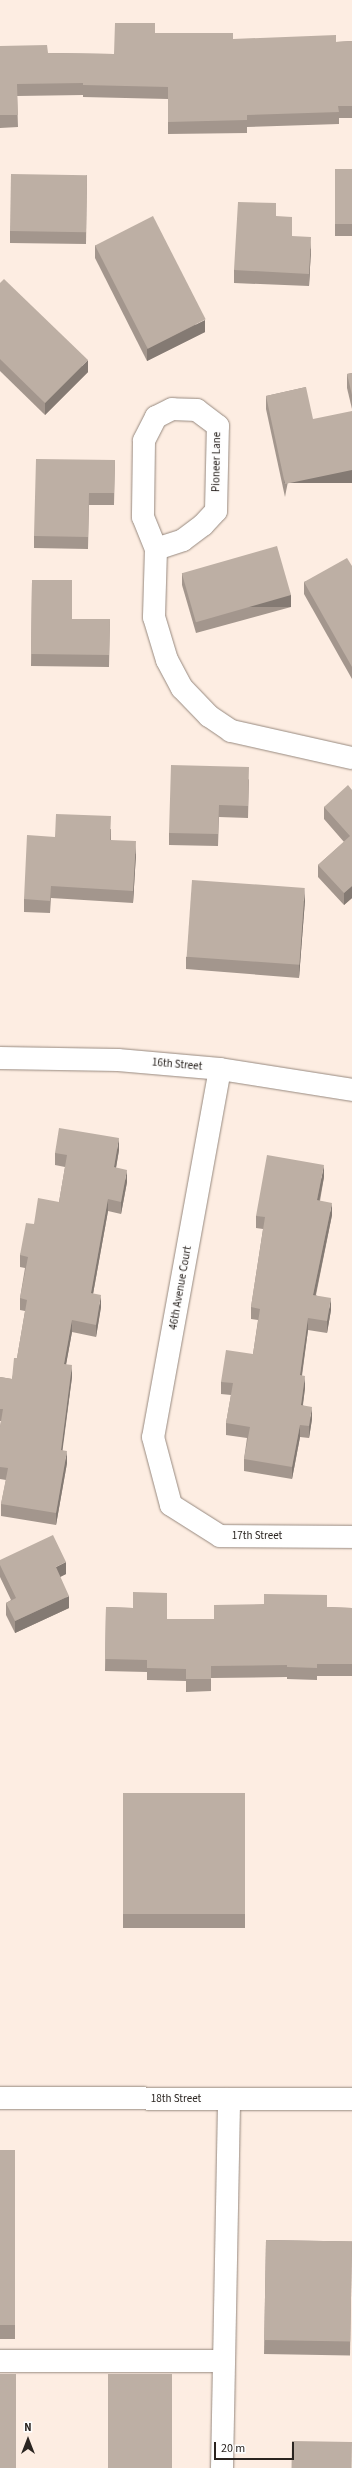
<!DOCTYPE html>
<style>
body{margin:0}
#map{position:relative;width:352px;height:2468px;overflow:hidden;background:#fdede2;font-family:"Source Sans 3",sans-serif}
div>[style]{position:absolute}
.roads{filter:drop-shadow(0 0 1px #97897f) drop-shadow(0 0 1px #97897f)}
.minor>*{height:22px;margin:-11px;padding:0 11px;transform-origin:11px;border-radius:11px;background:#fff}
.secondary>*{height:22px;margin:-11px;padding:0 11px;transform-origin:11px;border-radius:11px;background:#fff}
.wall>*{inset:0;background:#a3968d;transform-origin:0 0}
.shaded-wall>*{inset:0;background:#847a73;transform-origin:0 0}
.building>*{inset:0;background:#bdafa4;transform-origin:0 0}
span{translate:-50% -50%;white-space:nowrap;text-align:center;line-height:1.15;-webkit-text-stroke:3px #fdfdfd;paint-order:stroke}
.street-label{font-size:11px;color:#2a2420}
.north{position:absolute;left:8px;top:2420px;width:40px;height:40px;-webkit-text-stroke:3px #fdfdfd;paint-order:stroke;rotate:0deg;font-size:11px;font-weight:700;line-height:16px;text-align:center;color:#2a2420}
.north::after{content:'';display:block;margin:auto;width:14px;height:18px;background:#2a2420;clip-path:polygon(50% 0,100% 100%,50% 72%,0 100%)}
.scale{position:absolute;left:214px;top:2442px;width:80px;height:18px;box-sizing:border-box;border:2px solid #2a2420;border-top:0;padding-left:5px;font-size:12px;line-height:14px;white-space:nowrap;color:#2a2420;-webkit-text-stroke:3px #fdfdfd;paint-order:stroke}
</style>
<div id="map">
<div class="roads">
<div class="minor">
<div style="left:156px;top:549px;width:28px;rotate:-18deg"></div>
<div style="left:183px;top:540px;width:25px;rotate:-37deg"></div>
<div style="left:203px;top:525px;width:19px;rotate:-47deg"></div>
<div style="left:216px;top:511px;width:85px;rotate:-88.7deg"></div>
<div style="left:218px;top:426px;width:26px;rotate:-143deg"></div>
<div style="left:197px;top:410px;width:25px;rotate:-178deg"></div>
<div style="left:172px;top:409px;width:18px;rotate:153deg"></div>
<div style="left:156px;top:417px;width:27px;rotate:117deg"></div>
<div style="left:144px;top:441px;width:76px;rotate:90.8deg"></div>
<div style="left:143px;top:517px;width:35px;rotate:68deg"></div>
<div style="left:156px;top:549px;width:68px;rotate:91.7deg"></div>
<div style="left:154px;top:617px;width:45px;rotate:73.2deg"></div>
<div style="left:167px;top:660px;width:32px;rotate:62deg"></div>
<div style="left:182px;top:688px;width:39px;rotate:46deg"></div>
<div style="left:209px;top:716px;width:27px;rotate:34deg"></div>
<div style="left:231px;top:731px;width:124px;rotate:12.6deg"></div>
<div style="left:220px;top:1069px;width:374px;rotate:100.3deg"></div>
<div style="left:153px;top:1437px;width:70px;rotate:75.2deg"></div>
<div style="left:171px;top:1505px;width:58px;rotate:32.3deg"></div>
<div style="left:220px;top:1536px;width:132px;rotate:0.4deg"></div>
<div style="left:0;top:2098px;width:352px;rotate:0.2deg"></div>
<div style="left:0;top:2361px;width:224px"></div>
<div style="left:222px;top:2468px;width:369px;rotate:-88.9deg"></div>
</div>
<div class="secondary">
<div style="left:0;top:1058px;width:118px;rotate:1deg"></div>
<div style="left:118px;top:1060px;width:102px;rotate:5deg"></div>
<div style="left:220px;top:1069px;width:134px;rotate:9deg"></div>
</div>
</div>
<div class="wall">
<div style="clip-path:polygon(155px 33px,233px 39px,336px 42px,352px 41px,352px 118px,339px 118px,339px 124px,247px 127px,247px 133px,168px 134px,168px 99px,83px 97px,83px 95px,17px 96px,18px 127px,0 128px,0 46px,48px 53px,114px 54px)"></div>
<div style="left:335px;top:169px;width:17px;height:67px"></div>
<div style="clip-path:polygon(87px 175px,86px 244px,10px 243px,10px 231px)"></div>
<div style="clip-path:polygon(276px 216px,292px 236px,311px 249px,309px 286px,234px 283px,234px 270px)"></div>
<div style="clip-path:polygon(95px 245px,205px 332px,147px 361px,95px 258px)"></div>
<div style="clip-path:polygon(0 283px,88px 372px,45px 415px,0 371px)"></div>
<div style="clip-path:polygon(352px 373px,352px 409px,347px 388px,347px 374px)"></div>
<div style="clip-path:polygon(306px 387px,285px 497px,266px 409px,266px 396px)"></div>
<div style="clip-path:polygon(115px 460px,114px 505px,89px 505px,88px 549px,34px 548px,34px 536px)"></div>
<div style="clip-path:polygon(352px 566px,352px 679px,304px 594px,304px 582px)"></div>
<div style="clip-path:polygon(182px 573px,291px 607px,196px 633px,182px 585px)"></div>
<div style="clip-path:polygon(32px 580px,72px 619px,110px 619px,109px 667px,31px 666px)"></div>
<div style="clip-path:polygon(249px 779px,248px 818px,219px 817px,218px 846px,169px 845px,169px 833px)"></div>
<div style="clip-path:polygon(352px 790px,352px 898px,344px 905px,318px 877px,318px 865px,344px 842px,324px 819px,324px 807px)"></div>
<div style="clip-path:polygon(111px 829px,111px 840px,136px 854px,133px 903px,51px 898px,50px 913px,24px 912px,24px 899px,55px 837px)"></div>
<div style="clip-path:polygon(305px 900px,299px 978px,186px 969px,186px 957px)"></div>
<div style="clip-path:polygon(119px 1150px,116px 1168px,127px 1182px,121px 1214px,108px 1211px,93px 1294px,101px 1307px,96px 1337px,72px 1332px,66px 1364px,72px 1377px,62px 1450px,67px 1463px,56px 1525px,1px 1516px,1px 1504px,6px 1480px,0 1479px,0 1427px,1px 1421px,0 1421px,0 1377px,12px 1379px,17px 1358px,25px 1311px,20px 1310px,20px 1298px,25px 1268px,20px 1267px,20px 1255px,34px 1224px,59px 1202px,65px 1167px,55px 1165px,55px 1153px)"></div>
<div style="clip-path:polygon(324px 1177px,320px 1201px,332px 1215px,316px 1295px,331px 1310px,327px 1333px,308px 1330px,302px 1376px,305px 1388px,303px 1405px,312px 1419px,309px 1438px,300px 1437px,292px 1479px,244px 1471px,244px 1459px,247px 1438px,226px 1435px,226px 1423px,231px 1395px,221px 1394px,221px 1382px,253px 1354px,258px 1320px,251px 1319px,251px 1307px,263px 1229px,256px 1228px,256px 1216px)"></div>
<div style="clip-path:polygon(0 1560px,66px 1574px,60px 1577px,69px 1608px,15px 1633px,6px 1615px,6px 1603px,11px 1600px,0 1577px)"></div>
<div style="clip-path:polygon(106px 1607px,133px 1608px,167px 1619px,214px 1619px,327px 1607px,352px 1608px,352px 1676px,317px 1676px,317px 1680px,287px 1679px,287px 1677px,211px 1678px,211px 1691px,186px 1692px,186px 1681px,147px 1680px,147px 1672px,105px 1671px)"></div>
<div style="left:123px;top:1793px;width:122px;height:135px"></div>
<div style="left:0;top:2150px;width:15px;height:189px"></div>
<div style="left:266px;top:2240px;width:86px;height:114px;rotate:1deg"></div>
</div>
<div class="shaded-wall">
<div style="clip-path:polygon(311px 237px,311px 249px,309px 286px,309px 274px)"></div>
<div style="clip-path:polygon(205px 320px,205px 332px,147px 361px,147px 349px)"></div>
<div style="clip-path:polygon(88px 360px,88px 372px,45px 415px,45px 403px)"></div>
<div style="left:352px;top:470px;width:13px;height:68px;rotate:90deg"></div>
<div style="left:291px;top:595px;width:12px;height:98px;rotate:90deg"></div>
<div style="clip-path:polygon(136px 841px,136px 854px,133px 903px,133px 891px)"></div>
<div style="clip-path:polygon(352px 886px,352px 898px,344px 905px,344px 893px)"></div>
<div style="clip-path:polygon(305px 888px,305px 900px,299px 978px,299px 966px)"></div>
<div style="clip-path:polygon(119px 1138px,119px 1150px,114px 1179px,114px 1167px)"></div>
<div style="clip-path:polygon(324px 1165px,324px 1177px,317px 1212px,317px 1200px)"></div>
<div style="clip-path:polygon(127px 1170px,127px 1182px,121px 1214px,121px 1202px)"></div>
<div style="clip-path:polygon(108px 1199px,108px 1211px,91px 1305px,91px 1293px)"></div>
<div style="clip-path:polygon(332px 1203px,332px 1215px,313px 1307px,313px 1295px)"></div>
<div style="clip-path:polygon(101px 1295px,101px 1307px,96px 1337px,96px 1325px)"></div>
<div style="clip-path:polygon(331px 1298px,331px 1310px,327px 1333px,327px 1321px)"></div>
<div style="clip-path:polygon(308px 1318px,308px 1330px,300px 1387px,300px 1375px)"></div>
<div style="clip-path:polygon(72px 1320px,72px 1332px,64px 1376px,64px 1364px)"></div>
<div style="clip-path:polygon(72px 1365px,72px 1377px,61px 1462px,61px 1450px)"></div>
<div style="clip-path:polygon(305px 1376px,305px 1388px,301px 1417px,301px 1405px)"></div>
<div style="clip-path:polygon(312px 1407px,312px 1419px,309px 1438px,309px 1426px)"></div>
<div style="clip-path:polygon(300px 1425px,300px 1437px,292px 1479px,292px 1467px)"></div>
<div style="clip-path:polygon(67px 1451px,67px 1463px,56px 1525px,56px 1513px)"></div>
<div style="clip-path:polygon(66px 1562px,66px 1574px,56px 1579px,56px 1567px)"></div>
<div style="clip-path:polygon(69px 1596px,69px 1608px,15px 1633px,15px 1621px)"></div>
</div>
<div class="building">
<div style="clip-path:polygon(115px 23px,155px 23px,155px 33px,233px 33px,233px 39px,336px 35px,336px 42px,352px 41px,352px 106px,338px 106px,339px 112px,247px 115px,247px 120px,168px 122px,168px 87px,83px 85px,83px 83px,17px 84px,18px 115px,0 115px,0 46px,47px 45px,48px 53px,114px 54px)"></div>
<div style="left:335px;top:169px;width:17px;height:55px"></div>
<div style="left:11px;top:174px;width:76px;height:57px;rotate:1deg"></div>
<div style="clip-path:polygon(238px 202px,276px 203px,276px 216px,292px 217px,292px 236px,311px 237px,309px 274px,234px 270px)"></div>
<div style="left:153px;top:216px;width:116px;height:65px;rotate:63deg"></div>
<div style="clip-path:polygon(4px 279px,88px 360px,45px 403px,0 359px,0 283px)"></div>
<div style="clip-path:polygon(352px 373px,352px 395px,347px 374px)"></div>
<div style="clip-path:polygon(306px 387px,313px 419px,352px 411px,352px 470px,285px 484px,266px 396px)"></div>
<div style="clip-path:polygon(36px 459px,115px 460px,114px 493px,89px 493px,88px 537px,34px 536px)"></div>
<div style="left:277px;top:546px;width:51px;height:99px;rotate:74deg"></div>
<div style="clip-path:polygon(347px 558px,352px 566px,352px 667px,304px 582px)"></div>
<div style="clip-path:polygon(32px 580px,72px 580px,72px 619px,110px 619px,109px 655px,31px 654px)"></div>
<div style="clip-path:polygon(171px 765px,249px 767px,248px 806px,219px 805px,218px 834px,169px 833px)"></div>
<div style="clip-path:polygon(348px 785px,352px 790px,352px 886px,344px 893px,318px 865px,350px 836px,324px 807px)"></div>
<div style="clip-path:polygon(56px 814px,111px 816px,110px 840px,136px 841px,133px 891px,51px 886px,50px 901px,24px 899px,27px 835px,55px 837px)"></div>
<div style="left:192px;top:880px;width:113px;height:77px;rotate:4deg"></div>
<div style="clip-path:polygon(59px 1128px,119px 1138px,114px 1167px,127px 1170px,121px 1202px,108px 1199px,91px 1293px,101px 1295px,96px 1325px,72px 1320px,64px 1364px,72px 1365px,61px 1450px,67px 1451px,56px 1513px,1px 1504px,8px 1468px,0 1467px,0 1427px,3px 1409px,0 1409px,0 1377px,12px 1379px,14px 1358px,17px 1358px,27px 1300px,20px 1298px,28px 1257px,20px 1255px,26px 1223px,34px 1224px,38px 1198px,59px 1202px,67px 1155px,55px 1153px)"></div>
<div style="clip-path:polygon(267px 1155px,324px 1165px,317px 1200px,332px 1203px,313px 1295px,331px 1298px,327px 1321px,308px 1318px,300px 1375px,305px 1376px,301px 1405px,312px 1407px,309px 1426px,300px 1425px,292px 1467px,244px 1459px,250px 1427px,226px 1423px,233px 1383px,221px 1382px,226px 1350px,253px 1354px,260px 1309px,251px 1307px,265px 1217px,256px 1216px)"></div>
<div style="clip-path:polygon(53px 1535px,66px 1562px,56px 1567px,69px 1596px,15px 1621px,6px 1603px,16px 1598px,0 1565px,0 1560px)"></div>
<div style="clip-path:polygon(133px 1592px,167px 1593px,167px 1619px,214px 1619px,214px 1605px,264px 1604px,264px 1594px,327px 1595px,327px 1607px,352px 1608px,352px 1664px,317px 1664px,317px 1668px,287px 1667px,287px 1665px,211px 1666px,211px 1679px,186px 1679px,186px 1669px,147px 1668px,147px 1660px,105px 1659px,106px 1607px,133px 1608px)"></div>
<div style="left:123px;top:1793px;width:122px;height:121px"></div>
<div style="left:0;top:2150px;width:15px;height:175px"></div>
<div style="left:266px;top:2240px;width:86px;height:100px;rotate:1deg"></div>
<div style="left:0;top:2374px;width:16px;height:94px"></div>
<div style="left:108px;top:2374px;width:64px;height:94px"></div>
<div style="left:292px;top:2441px;width:60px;height:27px;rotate:1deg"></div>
</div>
<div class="street-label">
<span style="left:217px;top:462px;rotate:-89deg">Pioneer Lane</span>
<span style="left:177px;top:1065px;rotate:5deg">16th Street</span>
<span style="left:181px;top:1288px;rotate:-80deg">46th Avenue Court</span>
<span style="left:257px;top:1536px">17th Street</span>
<span style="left:176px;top:2099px">18th Street</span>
</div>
<div class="north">N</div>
<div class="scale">20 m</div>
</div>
